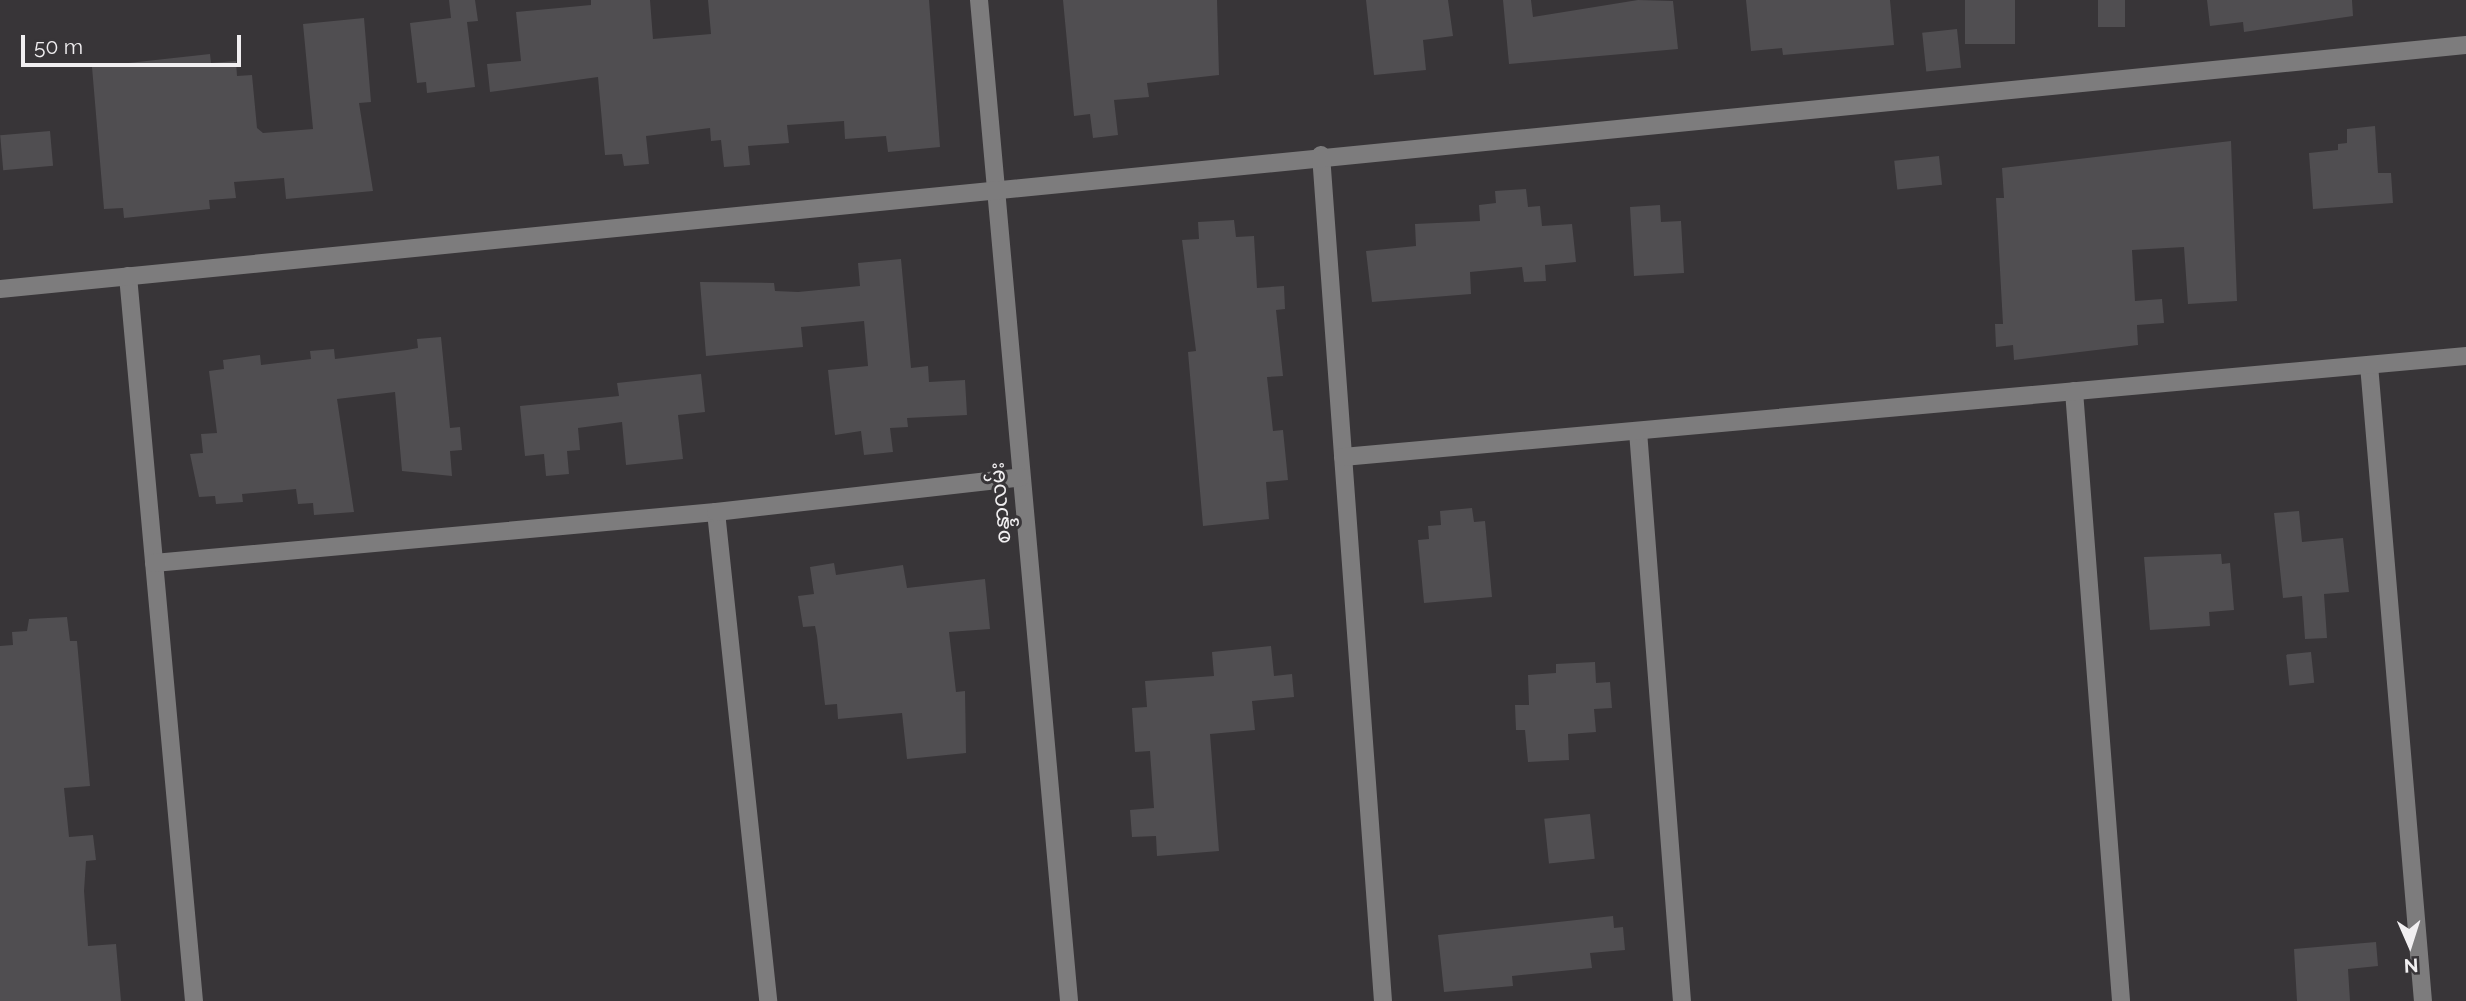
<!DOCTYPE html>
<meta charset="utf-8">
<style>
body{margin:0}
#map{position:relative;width:2466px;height:1001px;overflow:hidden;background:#383538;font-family:Raleway,"Noto Sans Myanmar",sans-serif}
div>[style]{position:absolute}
.building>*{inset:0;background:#504e51;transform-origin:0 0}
.minor>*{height:18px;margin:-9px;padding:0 9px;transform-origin:9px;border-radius:9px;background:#7d7c7d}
span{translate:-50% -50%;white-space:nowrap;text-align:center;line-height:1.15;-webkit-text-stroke:6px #383538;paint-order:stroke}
.street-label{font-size:21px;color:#f1eff1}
.north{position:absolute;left:2375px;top:910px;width:70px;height:70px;-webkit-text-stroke:5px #383538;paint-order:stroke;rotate:177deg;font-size:19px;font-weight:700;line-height:28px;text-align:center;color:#f1eff1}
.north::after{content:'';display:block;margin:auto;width:24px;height:32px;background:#f1eff1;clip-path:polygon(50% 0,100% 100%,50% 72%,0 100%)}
.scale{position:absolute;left:21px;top:35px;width:220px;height:32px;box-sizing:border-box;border:4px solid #f1eff1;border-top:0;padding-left:9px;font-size:21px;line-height:24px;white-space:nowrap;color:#f1eff1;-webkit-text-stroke:5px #383538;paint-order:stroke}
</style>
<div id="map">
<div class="building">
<div style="clip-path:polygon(449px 0,475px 0,478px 21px,467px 22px,475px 87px,427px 93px,426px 82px,417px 83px,410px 23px,451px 18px)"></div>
<div style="clip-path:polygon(591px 0,650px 0,653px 39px,711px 34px,708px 0,929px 0,940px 147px,888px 152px,886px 136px,845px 139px,844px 121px,787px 125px,789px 143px,748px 146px,750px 165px,724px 167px,721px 140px,711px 141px,710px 128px,646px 136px,649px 164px,624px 166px,622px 154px,605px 155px,598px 77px,490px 92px,487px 64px,521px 61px,516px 12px,591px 5px)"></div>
<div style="clip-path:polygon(1063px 0,1217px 0,1219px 75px,1147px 83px,1149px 97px,1114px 100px,1118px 135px,1093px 138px,1090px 114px,1074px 116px)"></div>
<div style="clip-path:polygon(1366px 0,1448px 0,1453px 36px,1423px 40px,1426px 70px,1374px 75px)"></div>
<div style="clip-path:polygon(1503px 0,1531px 0,1533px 17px,1638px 0,1673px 1px,1678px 49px,1509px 64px)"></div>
<div style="clip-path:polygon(1746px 0,1890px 0,1894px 45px,1783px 55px,1782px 48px,1751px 51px)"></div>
<div style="left:1965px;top:0;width:50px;height:44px"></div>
<div style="left:2098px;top:0;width:27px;height:27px"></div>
<div style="clip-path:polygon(2207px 0,2352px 0,2353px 16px,2244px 32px,2243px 22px,2210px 26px)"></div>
<div style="clip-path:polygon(364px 18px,371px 102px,359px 103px,373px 191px,286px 199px,284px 178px,234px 182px,236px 198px,209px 200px,210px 209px,124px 218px,123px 208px,104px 209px,92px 67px,210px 54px,211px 63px,236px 61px,237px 76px,252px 75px,257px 128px,263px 133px,313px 129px,303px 24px)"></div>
<div style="left:1957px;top:29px;width:39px;height:35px;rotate:84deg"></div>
<div style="clip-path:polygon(2375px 126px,2378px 173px,2391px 173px,2393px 203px,2313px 209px,2309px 153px,2338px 150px,2338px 144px,2347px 143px,2347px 129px)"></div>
<div style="left:50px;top:131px;width:35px;height:50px;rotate:85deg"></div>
<div style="clip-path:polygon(2231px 141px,2237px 301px,2188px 304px,2184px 247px,2132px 250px,2135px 301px,2162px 299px,2164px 323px,2137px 325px,2138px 345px,2014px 360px,2013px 345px,1996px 347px,1995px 324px,2003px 324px,1996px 198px,2004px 198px,2002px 168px)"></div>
<div style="left:1939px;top:156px;width:29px;height:45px;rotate:84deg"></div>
<div style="clip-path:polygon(1526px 189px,1528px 207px,1540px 206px,1542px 226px,1572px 224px,1576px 262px,1545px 265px,1546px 281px,1524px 282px,1522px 267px,1470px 272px,1471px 294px,1372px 302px,1366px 251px,1416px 246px,1415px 224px,1480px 221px,1479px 205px,1496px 203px,1495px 191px)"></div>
<div style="clip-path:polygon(1660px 205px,1661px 222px,1681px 221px,1684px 273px,1634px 276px,1630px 207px)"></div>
<div style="clip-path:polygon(1234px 220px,1236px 237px,1254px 236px,1257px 288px,1284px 286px,1285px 309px,1276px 310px,1283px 376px,1267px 377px,1273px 431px,1283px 430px,1288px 480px,1266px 482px,1269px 519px,1203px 526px,1188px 352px,1196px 351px,1182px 240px,1199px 239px,1198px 222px)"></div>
<div style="clip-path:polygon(901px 259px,911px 368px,928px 366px,929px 382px,965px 380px,967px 415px,907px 418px,908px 427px,890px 428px,893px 452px,864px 455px,861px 431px,835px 435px,828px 370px,868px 366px,864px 321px,801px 327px,803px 347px,706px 356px,700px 282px,774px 283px,775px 291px,798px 292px,860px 286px,858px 263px)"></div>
<div style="clip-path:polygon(441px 337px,450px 428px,460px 427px,462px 450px,450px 451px,452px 476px,402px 471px,395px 392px,337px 399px,354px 512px,314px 515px,313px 503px,298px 504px,296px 489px,242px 494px,243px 502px,216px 504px,215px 496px,199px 497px,190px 454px,203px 453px,201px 434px,217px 433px,209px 371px,224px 369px,223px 360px,260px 355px,261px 365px,311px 359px,310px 351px,334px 349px,335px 359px,407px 350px,418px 348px,417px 339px)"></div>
<div style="clip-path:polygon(701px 374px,705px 412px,678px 415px,683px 459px,626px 465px,622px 422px,578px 428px,580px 450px,567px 451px,569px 474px,546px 476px,544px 454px,525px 456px,520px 406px,619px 396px,617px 383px)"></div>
<div style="clip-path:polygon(1472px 508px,1474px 522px,1485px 521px,1492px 597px,1424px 603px,1418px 540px,1429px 539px,1428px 526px,1441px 525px,1440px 511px)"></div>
<div style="clip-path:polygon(2299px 511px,2302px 542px,2343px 538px,2349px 592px,2324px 594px,2327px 638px,2305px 639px,2302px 596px,2283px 598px,2274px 513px)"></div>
<div style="clip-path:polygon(2221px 554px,2222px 564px,2230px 563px,2234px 610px,2209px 612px,2210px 626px,2150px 630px,2144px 557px)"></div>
<div style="clip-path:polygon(834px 563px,836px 575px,903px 565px,907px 588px,985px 579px,990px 629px,949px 632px,956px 692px,965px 691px,966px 753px,907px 759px,902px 713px,838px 719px,837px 704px,825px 705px,817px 636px,815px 626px,803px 627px,798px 596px,814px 594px,810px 567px)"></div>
<div style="clip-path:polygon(67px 617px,70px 641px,77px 641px,90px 786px,64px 788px,69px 837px,93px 835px,96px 860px,86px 861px,84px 891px,88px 946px,116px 944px,121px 1001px,0 1001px,0 646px,13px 645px,12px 632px,27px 631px,29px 619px)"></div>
<div style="clip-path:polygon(1271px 646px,1274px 676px,1292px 674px,1294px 697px,1252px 701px,1255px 730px,1210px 734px,1219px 851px,1157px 856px,1156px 836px,1132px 837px,1130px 810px,1154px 808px,1150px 751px,1135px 752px,1132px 708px,1147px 707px,1145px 681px,1214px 676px,1212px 652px)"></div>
<div style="left:2311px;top:652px;width:31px;height:25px;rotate:84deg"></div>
<div style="clip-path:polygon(1595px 662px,1596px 683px,1610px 682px,1612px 708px,1594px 709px,1596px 732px,1568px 734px,1569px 760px,1528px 762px,1525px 730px,1516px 730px,1515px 705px,1529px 705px,1528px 675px,1556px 673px,1556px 664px)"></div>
<div style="left:1590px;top:814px;width:45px;height:46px;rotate:84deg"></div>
<div style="clip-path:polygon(1613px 916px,1614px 928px,1623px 927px,1625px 950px,1590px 953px,1592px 968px,1512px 976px,1513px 986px,1444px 992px,1438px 935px)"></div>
<div style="clip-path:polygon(2376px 942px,2378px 966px,2348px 969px,2350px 1001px,2297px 1001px,2294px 949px)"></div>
</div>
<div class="minor">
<div style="left:979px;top:0;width:1005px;rotate:84.86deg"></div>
<div style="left:1321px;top:155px;width:848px;rotate:85.81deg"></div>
<div style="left:128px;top:276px;width:728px;rotate:84.8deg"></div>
<div style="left:0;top:289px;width:2478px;rotate:-5.65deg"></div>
<div style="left:2369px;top:365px;width:638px;rotate:85.15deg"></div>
<div style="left:2074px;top:391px;width:612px;rotate:85.59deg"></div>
<div style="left:1638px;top:431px;width:572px;rotate:85.59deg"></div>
<div style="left:1343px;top:457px;width:1128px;rotate:-5.14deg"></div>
<div style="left:716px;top:512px;width:492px;rotate:83.9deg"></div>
<div style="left:154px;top:563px;width:564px;rotate:-5.19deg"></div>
<div style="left:716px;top:512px;width:307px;rotate:-6.5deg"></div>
</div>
<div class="street-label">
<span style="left:1000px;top:503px;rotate:-95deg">စန္ဒာလမ်း</span>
</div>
<div class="north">N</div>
<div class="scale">50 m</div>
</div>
